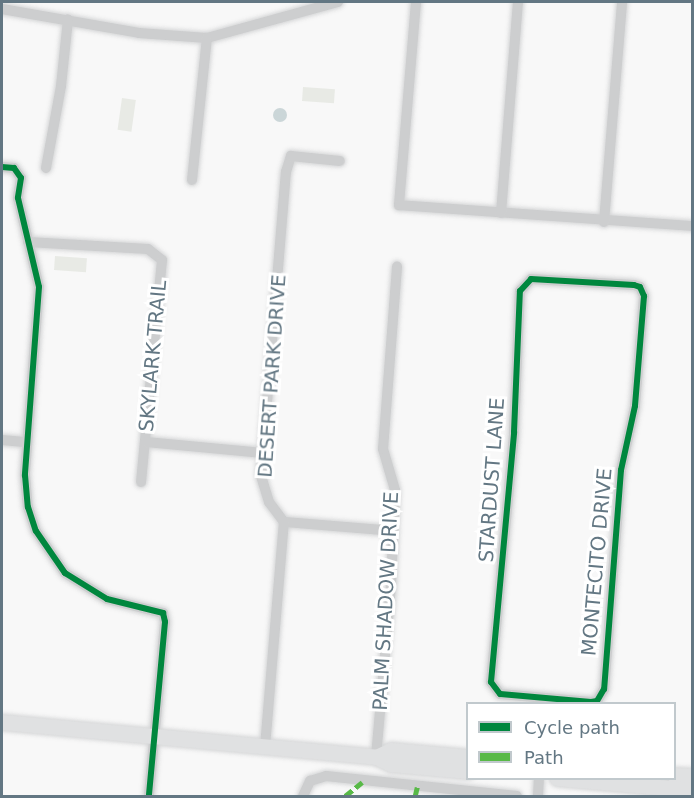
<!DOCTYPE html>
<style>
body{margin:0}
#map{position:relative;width:694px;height:798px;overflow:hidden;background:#f8f8f8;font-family:"DejaVu Sans",sans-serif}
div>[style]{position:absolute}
.green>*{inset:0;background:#e8eae5;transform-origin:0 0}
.water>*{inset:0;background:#cbd6d8}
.round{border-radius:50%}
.roads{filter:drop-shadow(0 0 2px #d5d6d7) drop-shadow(0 0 2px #d5d6d7)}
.street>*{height:10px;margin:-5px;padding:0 5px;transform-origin:5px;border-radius:5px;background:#cdcecf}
.secondary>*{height:15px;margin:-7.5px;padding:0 7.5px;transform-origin:7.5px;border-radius:7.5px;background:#e0e1e2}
.quiet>*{height:4.5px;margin-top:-2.25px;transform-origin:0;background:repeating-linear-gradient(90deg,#58b947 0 9px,transparent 0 13.5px)}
.cycleway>*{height:6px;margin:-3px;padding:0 3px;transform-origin:3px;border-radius:3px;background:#00873e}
span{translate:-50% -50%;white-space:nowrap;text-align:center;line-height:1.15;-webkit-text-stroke:6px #fff;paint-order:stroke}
.street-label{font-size:20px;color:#637783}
.frame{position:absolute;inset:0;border:3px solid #637783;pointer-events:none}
.legend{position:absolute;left:466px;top:702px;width:210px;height:78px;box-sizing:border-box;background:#fff;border:2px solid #c1c9cd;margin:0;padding:8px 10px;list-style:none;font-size:18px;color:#637783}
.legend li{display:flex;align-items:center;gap:12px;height:30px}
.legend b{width:30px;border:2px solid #c1c9cd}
</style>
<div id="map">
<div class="green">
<div style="left:303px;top:87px;width:32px;height:14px;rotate:4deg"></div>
<div style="left:122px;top:98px;width:14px;height:32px;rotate:8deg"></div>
<div style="left:55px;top:256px;width:32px;height:14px;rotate:4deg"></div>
</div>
<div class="water">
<div class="round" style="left:273px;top:108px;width:14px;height:14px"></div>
</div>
<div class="roads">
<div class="street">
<div style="left:416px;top:2px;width:204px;rotate:94.8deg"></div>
<div style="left:399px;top:205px;width:294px;rotate:4.1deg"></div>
<div style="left:2px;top:9px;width:139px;rotate:9.9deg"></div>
<div style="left:139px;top:33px;width:68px;rotate:4.2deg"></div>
<div style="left:207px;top:38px;width:136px;rotate:-15.4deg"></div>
<div style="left:2px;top:167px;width:12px;rotate:5deg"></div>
<div style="left:14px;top:168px;width:12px;rotate:55deg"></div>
<div style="left:21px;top:178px;width:20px;rotate:99deg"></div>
<div style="left:18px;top:198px;width:91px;rotate:76.7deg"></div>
<div style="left:39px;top:287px;width:189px;rotate:94.3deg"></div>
<div style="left:25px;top:475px;width:32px;rotate:85deg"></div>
<div style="left:28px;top:507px;width:25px;rotate:72deg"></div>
<div style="left:36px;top:531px;width:51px;rotate:55.4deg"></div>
<div style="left:65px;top:573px;width:49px;rotate:31.8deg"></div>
<div style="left:107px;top:599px;width:58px;rotate:14deg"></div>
<div style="left:163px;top:613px;width:9px;rotate:77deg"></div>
<div style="left:165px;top:622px;width:175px;rotate:95.3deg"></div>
<div style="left:46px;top:168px;width:83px;rotate:-79.6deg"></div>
<div style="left:61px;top:86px;width:67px;rotate:-84deg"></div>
<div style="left:192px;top:180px;width:143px;rotate:-84deg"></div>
<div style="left:501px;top:213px;width:212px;rotate:-85.4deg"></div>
<div style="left:604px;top:222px;width:221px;rotate:-85.3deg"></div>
<div style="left:28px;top:242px;width:120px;rotate:3.3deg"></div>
<div style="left:148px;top:249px;width:18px;rotate:38deg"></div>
<div style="left:162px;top:260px;width:223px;rotate:95.4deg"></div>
<div style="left:531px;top:279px;width:103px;rotate:3.3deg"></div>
<div style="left:634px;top:285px;width:6px;rotate:18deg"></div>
<div style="left:640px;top:287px;width:10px;rotate:66deg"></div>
<div style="left:644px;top:296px;width:110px;rotate:94.7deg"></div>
<div style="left:635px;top:406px;width:66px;rotate:102.3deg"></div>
<div style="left:621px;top:470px;width:220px;rotate:94.4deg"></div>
<div style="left:604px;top:689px;width:14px;rotate:120deg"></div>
<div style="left:597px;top:701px;width:6px;rotate:171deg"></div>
<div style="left:591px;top:702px;width:91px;rotate:-175deg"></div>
<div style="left:500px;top:694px;width:15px;rotate:-127deg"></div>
<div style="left:491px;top:682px;width:251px;rotate:-84.7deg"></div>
<div style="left:514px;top:432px;width:141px;rotate:-87.6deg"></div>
<div style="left:520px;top:291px;width:16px;rotate:-47deg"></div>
<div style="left:2px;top:440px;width:25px;rotate:5deg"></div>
<div style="left:146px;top:442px;width:118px;rotate:5.4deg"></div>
<div style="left:284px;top:522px;width:109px;rotate:4.7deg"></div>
<div style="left:265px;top:747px;width:226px;rotate:-85.2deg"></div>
<div style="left:284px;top:522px;width:25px;rotate:-127deg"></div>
<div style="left:269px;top:502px;width:28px;rotate:-107deg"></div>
<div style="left:261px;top:475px;width:304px;rotate:-85.3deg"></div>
<div style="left:286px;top:172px;width:17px;rotate:-73deg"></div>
<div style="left:291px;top:156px;width:49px;rotate:5.8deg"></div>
<div style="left:376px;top:757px;width:173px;rotate:-85deg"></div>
<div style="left:391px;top:585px;width:95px;rotate:-87.6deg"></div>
<div style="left:395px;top:490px;width:43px;rotate:-106.3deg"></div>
<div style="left:383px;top:449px;width:183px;rotate:-85.6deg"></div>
<div style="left:303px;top:796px;width:17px;rotate:-65deg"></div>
<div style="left:310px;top:781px;width:17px;rotate:-17deg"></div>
<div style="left:326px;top:776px;width:192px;rotate:6deg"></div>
<div style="left:538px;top:796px;width:18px;rotate:-87deg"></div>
</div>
<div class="secondary">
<div style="left:2px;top:722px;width:376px;rotate:5.3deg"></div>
<div style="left:376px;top:757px;width:17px;rotate:25deg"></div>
<div style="left:391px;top:764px;width:77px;rotate:5.2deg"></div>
<div style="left:376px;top:757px;width:17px;rotate:-25deg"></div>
<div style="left:391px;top:750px;width:77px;rotate:5.2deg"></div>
<div style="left:674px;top:775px;width:18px;rotate:3deg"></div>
<div style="left:557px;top:778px;width:136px;rotate:5.1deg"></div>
</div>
</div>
<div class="quiet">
<div style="left:345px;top:796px;width:22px;rotate:-39deg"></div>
<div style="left:415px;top:796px;width:9px;rotate:-77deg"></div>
</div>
<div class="cycleway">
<div style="left:2px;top:167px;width:12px;rotate:5deg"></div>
<div style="left:14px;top:168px;width:12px;rotate:55deg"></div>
<div style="left:21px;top:178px;width:20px;rotate:99deg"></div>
<div style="left:18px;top:198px;width:91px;rotate:76.7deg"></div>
<div style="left:39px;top:287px;width:189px;rotate:94.3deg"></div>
<div style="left:25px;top:475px;width:32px;rotate:85deg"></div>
<div style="left:28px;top:507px;width:25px;rotate:72deg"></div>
<div style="left:36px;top:531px;width:51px;rotate:55.4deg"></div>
<div style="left:65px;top:573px;width:49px;rotate:31.8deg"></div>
<div style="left:107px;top:599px;width:58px;rotate:14deg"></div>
<div style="left:163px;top:613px;width:9px;rotate:77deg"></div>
<div style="left:165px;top:622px;width:175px;rotate:95.3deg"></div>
<div style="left:531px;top:279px;width:103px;rotate:3.3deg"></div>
<div style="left:634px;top:285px;width:6px;rotate:18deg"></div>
<div style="left:640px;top:287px;width:10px;rotate:66deg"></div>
<div style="left:644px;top:296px;width:110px;rotate:94.7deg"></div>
<div style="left:635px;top:406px;width:66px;rotate:102.3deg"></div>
<div style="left:621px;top:470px;width:220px;rotate:94.4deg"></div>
<div style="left:604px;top:689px;width:14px;rotate:120deg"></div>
<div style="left:597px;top:701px;width:6px;rotate:171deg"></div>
<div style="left:591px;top:702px;width:91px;rotate:-175deg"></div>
<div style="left:500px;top:694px;width:15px;rotate:-127deg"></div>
<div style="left:491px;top:682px;width:251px;rotate:-84.7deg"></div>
<div style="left:514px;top:432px;width:141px;rotate:-87.6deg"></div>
<div style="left:520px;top:291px;width:16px;rotate:-47deg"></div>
</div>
<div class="street-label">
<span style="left:153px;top:356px;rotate:-85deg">SKYLARK TRAIL</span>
<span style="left:272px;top:376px;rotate:-86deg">DESERT PARK DRIVE</span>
<span style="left:492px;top:480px;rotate:-86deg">STARDUST LANE</span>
<span style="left:597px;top:562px;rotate:-85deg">MONTECITO DRIVE</span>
<span style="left:386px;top:601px;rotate:-87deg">PALM SHADOW DRIVE</span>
</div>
<div class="frame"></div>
<ul class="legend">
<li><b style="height:8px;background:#00873e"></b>Cycle path</li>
<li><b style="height:8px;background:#58b947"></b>Path</li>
</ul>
</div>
